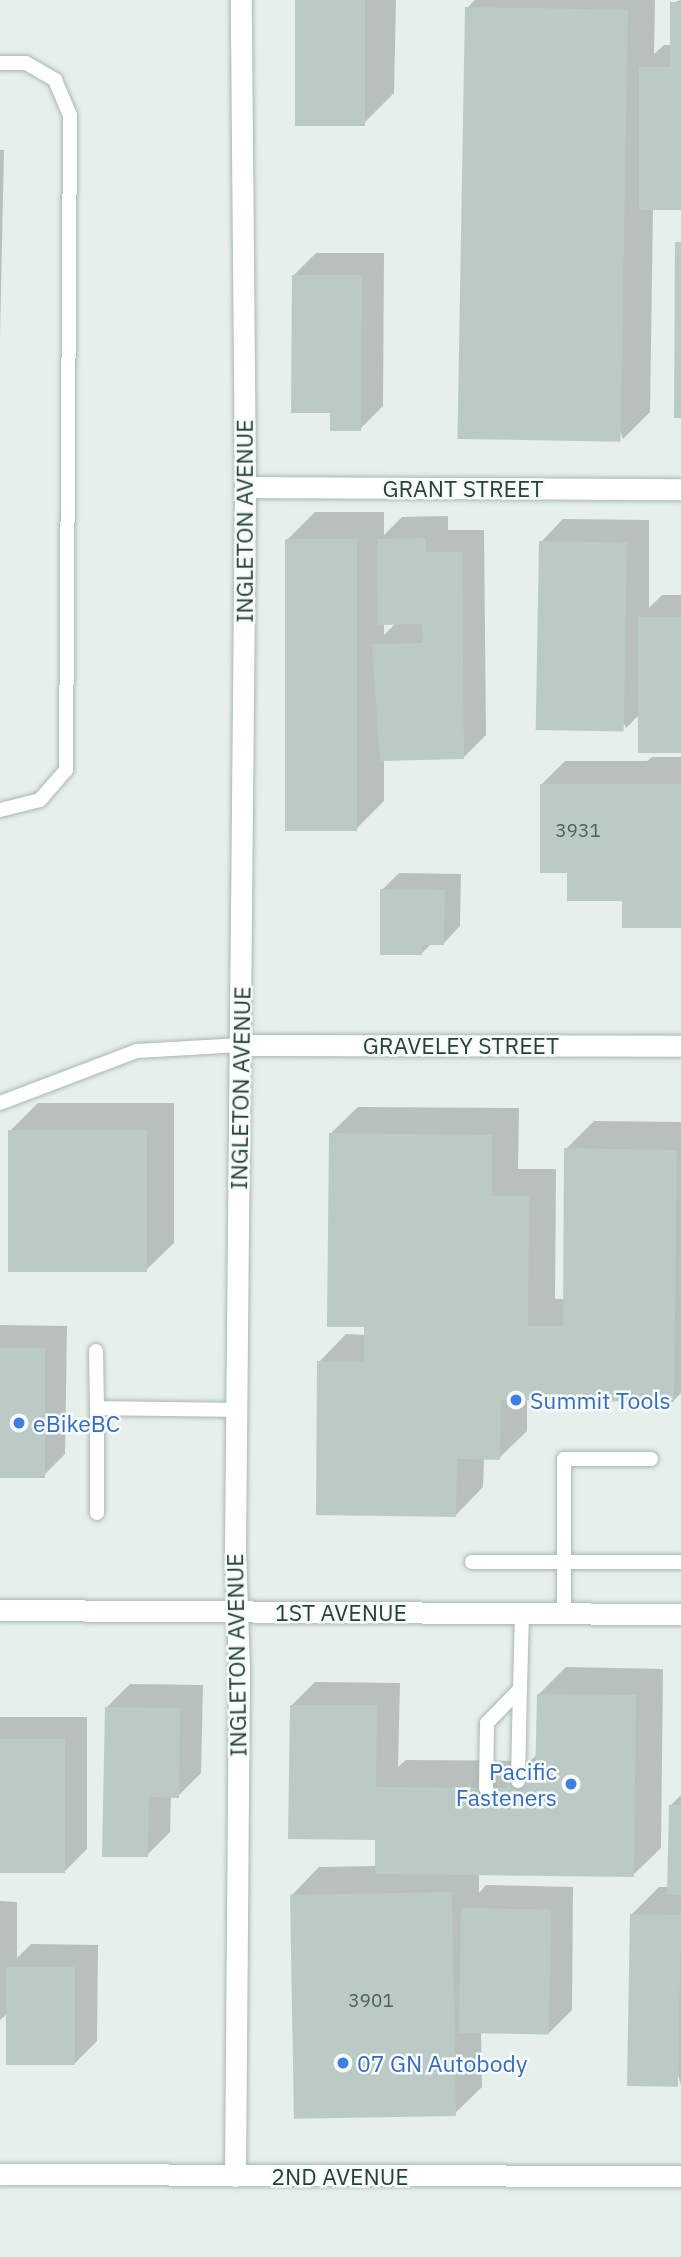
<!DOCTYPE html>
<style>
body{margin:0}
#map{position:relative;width:681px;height:2257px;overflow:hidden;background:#e6efeb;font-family:"IBM Plex Sans",sans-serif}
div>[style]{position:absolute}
.shadow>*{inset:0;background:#0003}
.building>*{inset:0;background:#bbcac4;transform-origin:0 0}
.roads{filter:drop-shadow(0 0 2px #a8b8b2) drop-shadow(0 0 2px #a8b8b2)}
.lane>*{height:14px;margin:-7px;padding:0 7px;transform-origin:7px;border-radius:7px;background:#fff}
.street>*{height:21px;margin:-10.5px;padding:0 10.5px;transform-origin:10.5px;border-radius:10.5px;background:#fff}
.secondary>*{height:21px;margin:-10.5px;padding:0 10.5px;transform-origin:10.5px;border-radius:10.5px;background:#fff}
.dots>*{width:19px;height:19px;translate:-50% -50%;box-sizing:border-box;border:4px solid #f7fbf9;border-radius:50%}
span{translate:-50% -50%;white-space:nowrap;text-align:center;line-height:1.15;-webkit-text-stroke:5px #f7fbf9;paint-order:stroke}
.number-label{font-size:19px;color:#4a645c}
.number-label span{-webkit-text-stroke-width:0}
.street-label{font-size:23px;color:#24423a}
.shop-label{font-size:23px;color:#366cbe}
.left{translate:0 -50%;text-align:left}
.right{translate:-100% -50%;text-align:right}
</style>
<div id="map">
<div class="shadow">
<div style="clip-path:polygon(297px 0,396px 0,394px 93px,362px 125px)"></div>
<div style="clip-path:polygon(475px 0,655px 0,654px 54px,664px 45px,672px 45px,672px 3px,681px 0,681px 209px,653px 209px,650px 412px,623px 439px,467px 8px)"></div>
<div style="clip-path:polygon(0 150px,4px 150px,0 337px)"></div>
<div style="clip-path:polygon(316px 253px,384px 253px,383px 406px,360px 429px,332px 411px,293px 276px)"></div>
<div style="clip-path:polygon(evenodd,315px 512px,384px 512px,384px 535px,402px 517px,448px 516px,448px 530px,484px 530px,486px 735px,463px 758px,384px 759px,384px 801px,357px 828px,287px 540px,315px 512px,384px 623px,396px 623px,384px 635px,384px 623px)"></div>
<div style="clip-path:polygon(563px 519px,649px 520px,649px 608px,662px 595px,681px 595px,681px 751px,640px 714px,626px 728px,541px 542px)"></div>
<div style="clip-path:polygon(652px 757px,681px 757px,681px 926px,569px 871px,542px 784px,565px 761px,647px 761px)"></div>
<div style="clip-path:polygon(399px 873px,461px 874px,460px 926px,444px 943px,432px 943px,422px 953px,382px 890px)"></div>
<div style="clip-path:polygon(38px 1103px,174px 1103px,174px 1243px,146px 1270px,10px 1131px)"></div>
<div style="clip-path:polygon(358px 1107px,519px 1108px,518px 1169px,556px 1169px,555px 1299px,565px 1299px,566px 1149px,594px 1121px,681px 1122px,681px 1393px,674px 1400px,527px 1398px,527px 1431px,499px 1458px,484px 1458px,483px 1487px,456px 1515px,319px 1362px,346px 1334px,366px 1335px,330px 1134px)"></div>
<div style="clip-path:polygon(0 1325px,67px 1326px,65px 1454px,42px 1477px,0 1476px)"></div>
<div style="clip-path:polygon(566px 1667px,663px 1669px,661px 1848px,633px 1875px,479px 1873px,479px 1893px,486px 1885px,573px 1887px,572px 2010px,549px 2033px,481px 2032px,482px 2087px,454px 2114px,292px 1895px,319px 1867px,377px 1866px,377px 1836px,292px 1705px,315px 1682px,400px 1683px,398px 1767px,406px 1760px,530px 1761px,538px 1754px,538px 1695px)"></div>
<div style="clip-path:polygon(130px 1684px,203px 1685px,201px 1773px,178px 1796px,171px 1796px,170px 1832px,147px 1855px,107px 1707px)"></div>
<div style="clip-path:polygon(0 1717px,87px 1717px,87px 1849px,64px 1872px,0 1872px)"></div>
<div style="clip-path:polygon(681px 1795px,681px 2085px,631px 1915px,659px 1887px,669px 1887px,670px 1806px)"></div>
<div style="clip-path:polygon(0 1901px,17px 1902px,17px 1958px,31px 1944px,98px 1945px,97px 2041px,74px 2064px,8px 2013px,0 2020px)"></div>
</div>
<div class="building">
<div style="left:295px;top:0;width:70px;height:126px"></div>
<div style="clip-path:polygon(670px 2px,681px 2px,681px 210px,639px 210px,639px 67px,670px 67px)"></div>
<div style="left:465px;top:7px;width:163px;height:432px;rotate:1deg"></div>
<div style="clip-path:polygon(675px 242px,681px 242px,681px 418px,674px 418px)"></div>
<div style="clip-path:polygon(292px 275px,362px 275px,361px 431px,330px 431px,330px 413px,291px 413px)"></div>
<div style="clip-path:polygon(426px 538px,426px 552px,462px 552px,464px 759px,380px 761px,372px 644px,423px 643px,422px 624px,378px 625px,377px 539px)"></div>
<div style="left:285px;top:539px;width:72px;height:292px"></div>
<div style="left:539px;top:541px;width:88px;height:189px;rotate:1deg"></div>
<div style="left:638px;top:617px;width:43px;height:136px"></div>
<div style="clip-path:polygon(540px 784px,681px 784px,681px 928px,622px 928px,622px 901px,567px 901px,567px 873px,540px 873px)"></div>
<div style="clip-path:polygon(380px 889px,445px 890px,444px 945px,423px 945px,422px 955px,380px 955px)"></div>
<div style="left:8px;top:1130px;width:139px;height:142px"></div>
<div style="clip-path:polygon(329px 1133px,492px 1135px,492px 1196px,529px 1196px,528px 1326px,563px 1326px,564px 1148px,677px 1150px,674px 1402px,501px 1400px,500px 1460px,457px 1459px,456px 1517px,316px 1515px,317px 1361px,364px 1362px,364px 1327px,327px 1327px)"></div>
<div style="left:0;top:1348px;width:45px;height:130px"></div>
<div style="clip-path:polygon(537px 1694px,636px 1695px,634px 1877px,375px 1874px,375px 1840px,288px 1839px,290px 1705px,377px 1705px,376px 1787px,507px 1788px,507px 1781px,535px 1781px)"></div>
<div style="clip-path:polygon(105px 1707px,180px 1708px,179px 1798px,149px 1797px,148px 1857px,102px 1857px)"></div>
<div style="left:0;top:1739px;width:65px;height:134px"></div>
<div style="clip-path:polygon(669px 1805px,681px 1805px,681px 1895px,667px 1895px)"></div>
<div style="left:452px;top:1892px;width:224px;height:162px;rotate:89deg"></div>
<div style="left:461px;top:1908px;width:90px;height:125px;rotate:1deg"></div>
<div style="left:630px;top:1914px;width:51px;height:172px;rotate:1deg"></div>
<div style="left:6px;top:1967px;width:69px;height:98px"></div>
</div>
<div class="roads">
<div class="lane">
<div style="left:0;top:63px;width:26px"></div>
<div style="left:26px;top:63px;width:34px;rotate:30deg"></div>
<div style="left:55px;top:80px;width:39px;rotate:67deg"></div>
<div style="left:70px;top:116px;width:654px;rotate:90.35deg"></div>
<div style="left:66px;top:770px;width:40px;rotate:131deg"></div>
<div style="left:40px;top:800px;width:41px;rotate:166deg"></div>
<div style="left:0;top:1103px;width:147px;rotate:-20.8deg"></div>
<div style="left:137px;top:1051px;width:104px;rotate:-3.3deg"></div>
<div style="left:96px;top:1351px;width:57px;rotate:89deg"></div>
<div style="left:97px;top:1513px;width:105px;rotate:-90deg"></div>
<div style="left:97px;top:1408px;width:139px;rotate:0.8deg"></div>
<div style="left:472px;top:1562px;width:209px"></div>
<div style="left:564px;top:1613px;width:154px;rotate:-90deg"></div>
<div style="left:564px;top:1459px;width:87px"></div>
<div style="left:518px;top:1781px;width:92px;rotate:-88.8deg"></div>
<div style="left:486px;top:1788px;width:65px;rotate:-89.1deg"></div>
<div style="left:487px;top:1723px;width:47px;rotate:-45.9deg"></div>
<div style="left:520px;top:1689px;width:76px;rotate:-88.5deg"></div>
</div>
<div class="street">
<div style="left:245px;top:487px;width:436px;rotate:0.3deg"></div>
<div style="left:241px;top:1045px;width:440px;rotate:0.1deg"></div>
<div style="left:0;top:2174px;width:681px;rotate:0.17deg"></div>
<div style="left:235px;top:2176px;width:507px;rotate:-89.55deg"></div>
<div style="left:239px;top:1669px;width:121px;rotate:-91.9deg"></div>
<div style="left:235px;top:1548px;width:1061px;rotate:-89.46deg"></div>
<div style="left:245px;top:487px;width:487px;rotate:-90.5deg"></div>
</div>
<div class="secondary">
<div style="left:0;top:1610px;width:681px;rotate:0.34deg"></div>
</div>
</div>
<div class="dots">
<div style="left:516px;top:1400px;background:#3f7fe0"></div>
<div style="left:19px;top:1423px;background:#3f7fe0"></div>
<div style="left:571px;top:1784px;background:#3f7fe0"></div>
<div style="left:343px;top:2063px;background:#3f7fe0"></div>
</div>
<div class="number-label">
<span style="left:578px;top:831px">3931</span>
<span style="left:371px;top:2001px">3901</span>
</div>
<div class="street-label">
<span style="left:463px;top:488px">GRANT STREET</span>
<span style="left:244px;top:521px;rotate:-90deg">INGLETON AVENUE</span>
<span style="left:461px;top:1045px">GRAVELEY STREET</span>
<span style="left:240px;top:1088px;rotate:-89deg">INGLETON AVENUE</span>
<span style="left:341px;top:1612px">1ST AVENUE</span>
<span style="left:236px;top:1655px;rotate:-91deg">INGLETON AVENUE</span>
<span style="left:340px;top:2176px">2ND AVENUE</span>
</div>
<div class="shop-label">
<span class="left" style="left:530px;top:1400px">Summit Tools</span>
<span class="left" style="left:33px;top:1423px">eBikeBC</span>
<span class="right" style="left:557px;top:1784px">Pacific<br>Fasteners</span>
<span class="left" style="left:357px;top:2063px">07 GN Autobody</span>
</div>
</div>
